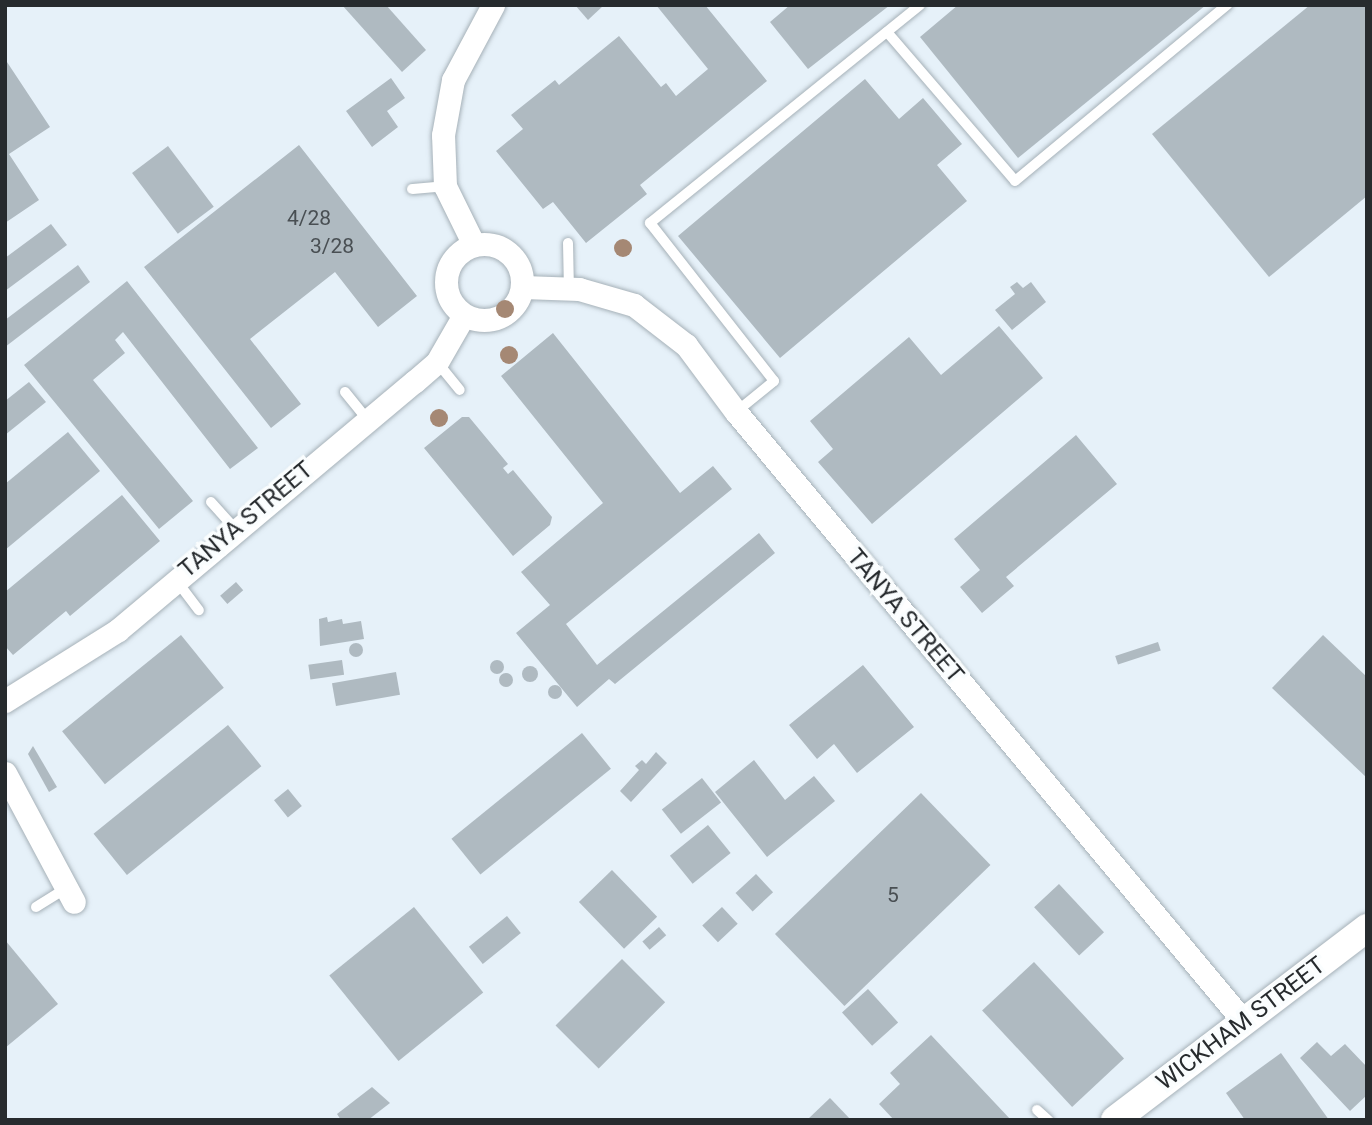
<!DOCTYPE html>
<style>
body{margin:0}
#map{position:relative;width:1372px;height:1125px;overflow:hidden;background:#e6f1f9;font-family:Roboto,sans-serif}
div>[style]{position:absolute}
.building>*{inset:0;background:#afbac1;transform-origin:0 0}
.round{border-radius:50%}
.roads{filter:drop-shadow(0 0 2px #a6b1b8) drop-shadow(0 0 2px #a6b1b8)}
.service>*{height:10px;margin:-5px;padding:0 5px;transform-origin:5px;border-radius:5px;background:#fff}
.minor>*{height:23px;margin:-11.5px;padding:0 11.5px;transform-origin:11.5px;border-radius:11.5px;background:#fff}
.minor>.ring{margin:-11.5px;padding:0;box-sizing:content-box;background:none;border:23px solid #fff;border-radius:50%}
.tertiary>*{height:28px;margin:-14px;padding:0 14px;transform-origin:14px;border-radius:14px;background:#fff}
.trees>*{width:18px;height:18px;margin:-9px;border-radius:50%;background:#a58874}
span{translate:-50% -50%;white-space:nowrap;text-align:center;line-height:1.15;-webkit-text-stroke:7px #fafdfe;paint-order:stroke}
.number-label{font-size:21px;color:#494f53}
.number-label span{-webkit-text-stroke-width:0}
.street-label{font-size:24px;color:#272b2e}
.frame{position:absolute;inset:0;border:7px solid #272b2e;pointer-events:none}
</style>
<div id="map">
<div class="building">
<div style="clip-path:polygon(342px 5px,386px 5px,426px 50px,402px 72px)"></div>
<div style="clip-path:polygon(575px 5px,604px 5px,588px 20px)"></div>
<div style="clip-path:polygon(656px 5px,705px 5px,767px 81px,640px 185px,647px 194px,586px 243px,553px 202px,543px 209px,496px 151px,523px 129px,511px 115px,555px 80px,559px 85px,619px 36px,661px 87px,666px 83px,676px 96px,708px 69px)"></div>
<div style="clip-path:polygon(790px 5px,890px 5px,808px 69px,770px 22px)"></div>
<div style="clip-path:polygon(958px 5px,1206px 5px,1018px 158px,920px 37px)"></div>
<div style="clip-path:polygon(1310px 5px,1367px 5px,1367px 196px,1269px 277px,1152px 134px)"></div>
<div style="clip-path:polygon(5px 59px,50px 127px,9px 154px,39px 200px,5px 223px)"></div>
<div style="clip-path:polygon(391px 78px,405px 98px,387px 111px,398px 127px,372px 147px,346px 111px)"></div>
<div style="clip-path:polygon(865px 79px,899px 119px,923px 98px,962px 144px,937px 165px,967px 201px,780px 358px,678px 236px)"></div>
<div style="clip-path:polygon(299px 145px,417px 296px,378px 327px,335px 272px,250px 339px,301px 404px,271px 428px,144px 267px)"></div>
<div style="left:168px;top:146px;width:76px;height:45px;rotate:53deg"></div>
<div style="clip-path:polygon(51px 224px,67px 245px,5px 291px,5px 258px)"></div>
<div style="clip-path:polygon(78px 265px,90px 282px,5px 347px,5px 320px)"></div>
<div style="clip-path:polygon(127px 281px,258px 448px,230px 469px,123px 332px,115px 340px,125px 353px,93px 380px,193px 501px,159px 529px,24px 365px)"></div>
<div style="clip-path:polygon(1017px 282px,1023px 288px,1031px 282px,1046px 302px,1012px 330px,995px 310px,1015px 294px,1010px 287px)"></div>
<div style="clip-path:polygon(999px 326px,1043px 378px,872px 524px,818px 462px,833px 449px,810px 421px,909px 337px,941px 375px)"></div>
<div style="clip-path:polygon(553px 333px,680px 493px,713px 466px,732px 489px,566px 624px,597px 665px,759px 533px,775px 553px,615px 684px,609px 679px,577px 707px,516px 633px,550px 605px,521px 572px,603px 503px,501px 376px)"></div>
<div style="clip-path:polygon(29px 382px,46px 402px,5px 435px,5px 401px)"></div>
<div style="clip-path:polygon(462px 417px,469px 417px,508px 464px,503px 468px,508px 474px,513px 470px,552px 517px,550px 525px,513px 556px,424px 448px)"></div>
<div style="clip-path:polygon(68px 432px,100px 471px,5px 550px,5px 484px)"></div>
<div style="clip-path:polygon(1076px 435px,1117px 484px,1006px 577px,1014px 586px,982px 613px,960px 587px,980px 570px,954px 539px)"></div>
<div style="clip-path:polygon(122px 495px,160px 541px,70px 616px,66px 611px,13px 655px,5px 646px,5px 592px)"></div>
<div style="left:236px;top:582px;width:11px;height:21px;rotate:49deg"></div>
<div style="clip-path:polygon(327px 617px,328px 622px,342px 619px,343px 624px,361px 621px,364px 639px,320px 646px,319px 619px)"></div>
<div style="left:181px;top:635px;width:68px;height:153px;rotate:51deg"></div>
<div style="clip-path:polygon(1323px 635px,1367px 677px,1367px 778px,1272px 688px)"></div>
<div style="left:1158px;top:642px;width:9px;height:45px;rotate:72deg"></div>
<div class="round" style="left:349px;top:643px;width:14px;height:14px"></div>
<div class="round" style="left:490px;top:660px;width:14px;height:14px"></div>
<div style="left:342px;top:660px;width:15px;height:34px;rotate:82deg"></div>
<div style="clip-path:polygon(863px 665px,914px 727px,857px 773px,834px 744px,817px 759px,789px 725px)"></div>
<div class="round" style="left:522px;top:666px;width:16px;height:16px"></div>
<div style="left:396px;top:672px;width:23px;height:65px;rotate:80deg"></div>
<div class="round" style="left:499px;top:673px;width:14px;height:14px"></div>
<div class="round" style="left:548px;top:685px;width:14px;height:14px"></div>
<div style="left:228px;top:725px;width:53px;height:173px;rotate:51deg"></div>
<div style="left:582px;top:733px;width:46px;height:168px;rotate:51deg"></div>
<div style="clip-path:polygon(33px 746px,57px 787px,49px 792px,28px 754px)"></div>
<div style="clip-path:polygon(656px 752px,667px 763px,631px 802px,620px 791px,639px 770px,635px 766px,642px 760px,646px 764px)"></div>
<div style="clip-path:polygon(754px 760px,785px 800px,814px 776px,835px 801px,767px 857px,715px 792px)"></div>
<div style="left:702px;top:778px;width:31px;height:51px;rotate:52deg"></div>
<div style="left:288px;top:789px;width:22px;height:18px;rotate:51deg"></div>
<div style="left:921px;top:793px;width:100px;height:203px;rotate:46deg"></div>
<div style="left:708px;top:825px;width:36px;height:49px;rotate:51deg"></div>
<div style="left:612px;top:870px;width:65px;height:46px;rotate:46deg"></div>
<div style="left:756px;top:874px;width:25px;height:28px;rotate:47deg"></div>
<div style="left:1059px;top:884px;width:66px;height:34px;rotate:47deg"></div>
<div style="left:414px;top:907px;width:110px;height:109px;rotate:51deg"></div>
<div style="left:722px;top:907px;width:23px;height:27px;rotate:47deg"></div>
<div style="left:507px;top:916px;width:22px;height:49px;rotate:51deg"></div>
<div style="left:659px;top:927px;width:11px;height:22px;rotate:49deg"></div>
<div style="clip-path:polygon(5px 940px,58px 1004px,5px 1048px)"></div>
<div style="left:622px;top:959px;width:61px;height:94px;rotate:45deg"></div>
<div style="left:1034px;top:962px;width:132px;height:71px;rotate:47deg"></div>
<div style="left:868px;top:989px;width:45px;height:35px;rotate:48deg"></div>
<div style="clip-path:polygon(931px 1035px,1011px 1120px,894px 1120px,879px 1104px,900px 1084px,890px 1073px)"></div>
<div style="clip-path:polygon(1317px 1042px,1331px 1056px,1345px 1044px,1367px 1067px,1367px 1095px,1350px 1111px,1300px 1058px)"></div>
<div style="clip-path:polygon(1281px 1053px,1329px 1120px,1245px 1120px,1226px 1093px)"></div>
<div style="clip-path:polygon(372px 1087px,390px 1103px,368px 1120px,341px 1120px,337px 1114px)"></div>
<div style="clip-path:polygon(830px 1098px,851px 1120px,807px 1120px)"></div>
</div>
<div class="roads">
<div class="service">
<div style="left:887px;top:32px;width:196px;rotate:49.3deg"></div>
<div style="left:1015px;top:181px;width:276px;rotate:-39.7deg"></div>
<div style="left:412px;top:189px;width:33px;rotate:-5deg"></div>
<div style="left:568px;top:243px;width:46px;rotate:88.8deg"></div>
<div style="left:437px;top:362px;width:36px;rotate:51deg"></div>
<div style="left:345px;top:392px;width:35px;rotate:51deg"></div>
<div style="left:736px;top:412px;width:49px;rotate:-39.2deg"></div>
<div style="left:774px;top:381px;width:201px;rotate:-128.1deg"></div>
<div style="left:650px;top:223px;width:347px;rotate:-38.9deg"></div>
<div style="left:211px;top:502px;width:36px;rotate:48deg"></div>
<div style="left:176px;top:580px;width:38px;rotate:53deg"></div>
<div style="left:36px;top:907px;width:36px;rotate:-32deg"></div>
<div style="left:1037px;top:1110px;width:15px;rotate:42deg"></div>
</div>
<div class="minor">
<div class="ring" style="left:446px;top:244px;width:53px;height:53px"></div>
<div style="left:474px;top:245px;width:66px;rotate:-116.2deg"></div>
<div style="left:445px;top:186px;width:51px;rotate:-92.2deg"></div>
<div style="left:443px;top:135px;width:56px;rotate:-79.7deg"></div>
<div style="left:453px;top:80px;width:85px;rotate:-61.9deg"></div>
<div style="left:523px;top:287px;width:56px;rotate:2deg"></div>
<div style="left:579px;top:289px;width:57px;rotate:16.2deg"></div>
<div style="left:634px;top:305px;width:66px;rotate:37.6deg"></div>
<div style="left:686px;top:345px;width:84px;rotate:53.3deg"></div>
<div style="left:736px;top:412px;width:794px;rotate:50.21deg"></div>
<div style="left:5px;top:701px;width:133px;rotate:-32.1deg"></div>
<div style="left:118px;top:630px;width:386px;rotate:-40deg"></div>
<div style="left:414px;top:382px;width:30px;rotate:-41deg"></div>
<div style="left:437px;top:362px;width:54px;rotate:-60.1deg"></div>
<div style="left:5px;top:773px;width:146px;rotate:61.9deg"></div>
</div>
<div class="tertiary">
<div style="left:1115px;top:1120px;width:317px;rotate:-37.3deg"></div>
</div>
</div>
<div class="trees">
<div style="left:623px;top:248px"></div>
<div style="left:505px;top:309px"></div>
<div style="left:509px;top:355px"></div>
<div style="left:439px;top:418px"></div>
</div>
<div class="number-label">
<span style="left:309px;top:218px">4/28</span>
<span style="left:332px;top:246px">3/28</span>
<span style="left:893px;top:895px">5</span>
</div>
<div class="street-label">
<span style="left:246px;top:520px;rotate:-40deg">TANYA STREET</span>
<span style="left:905px;top:616px;rotate:50deg">TANYA STREET</span>
<span style="left:1241px;top:1024px;rotate:-37deg">WICKHAM STREET</span>
</div>
<div class="frame"></div>
</div>
